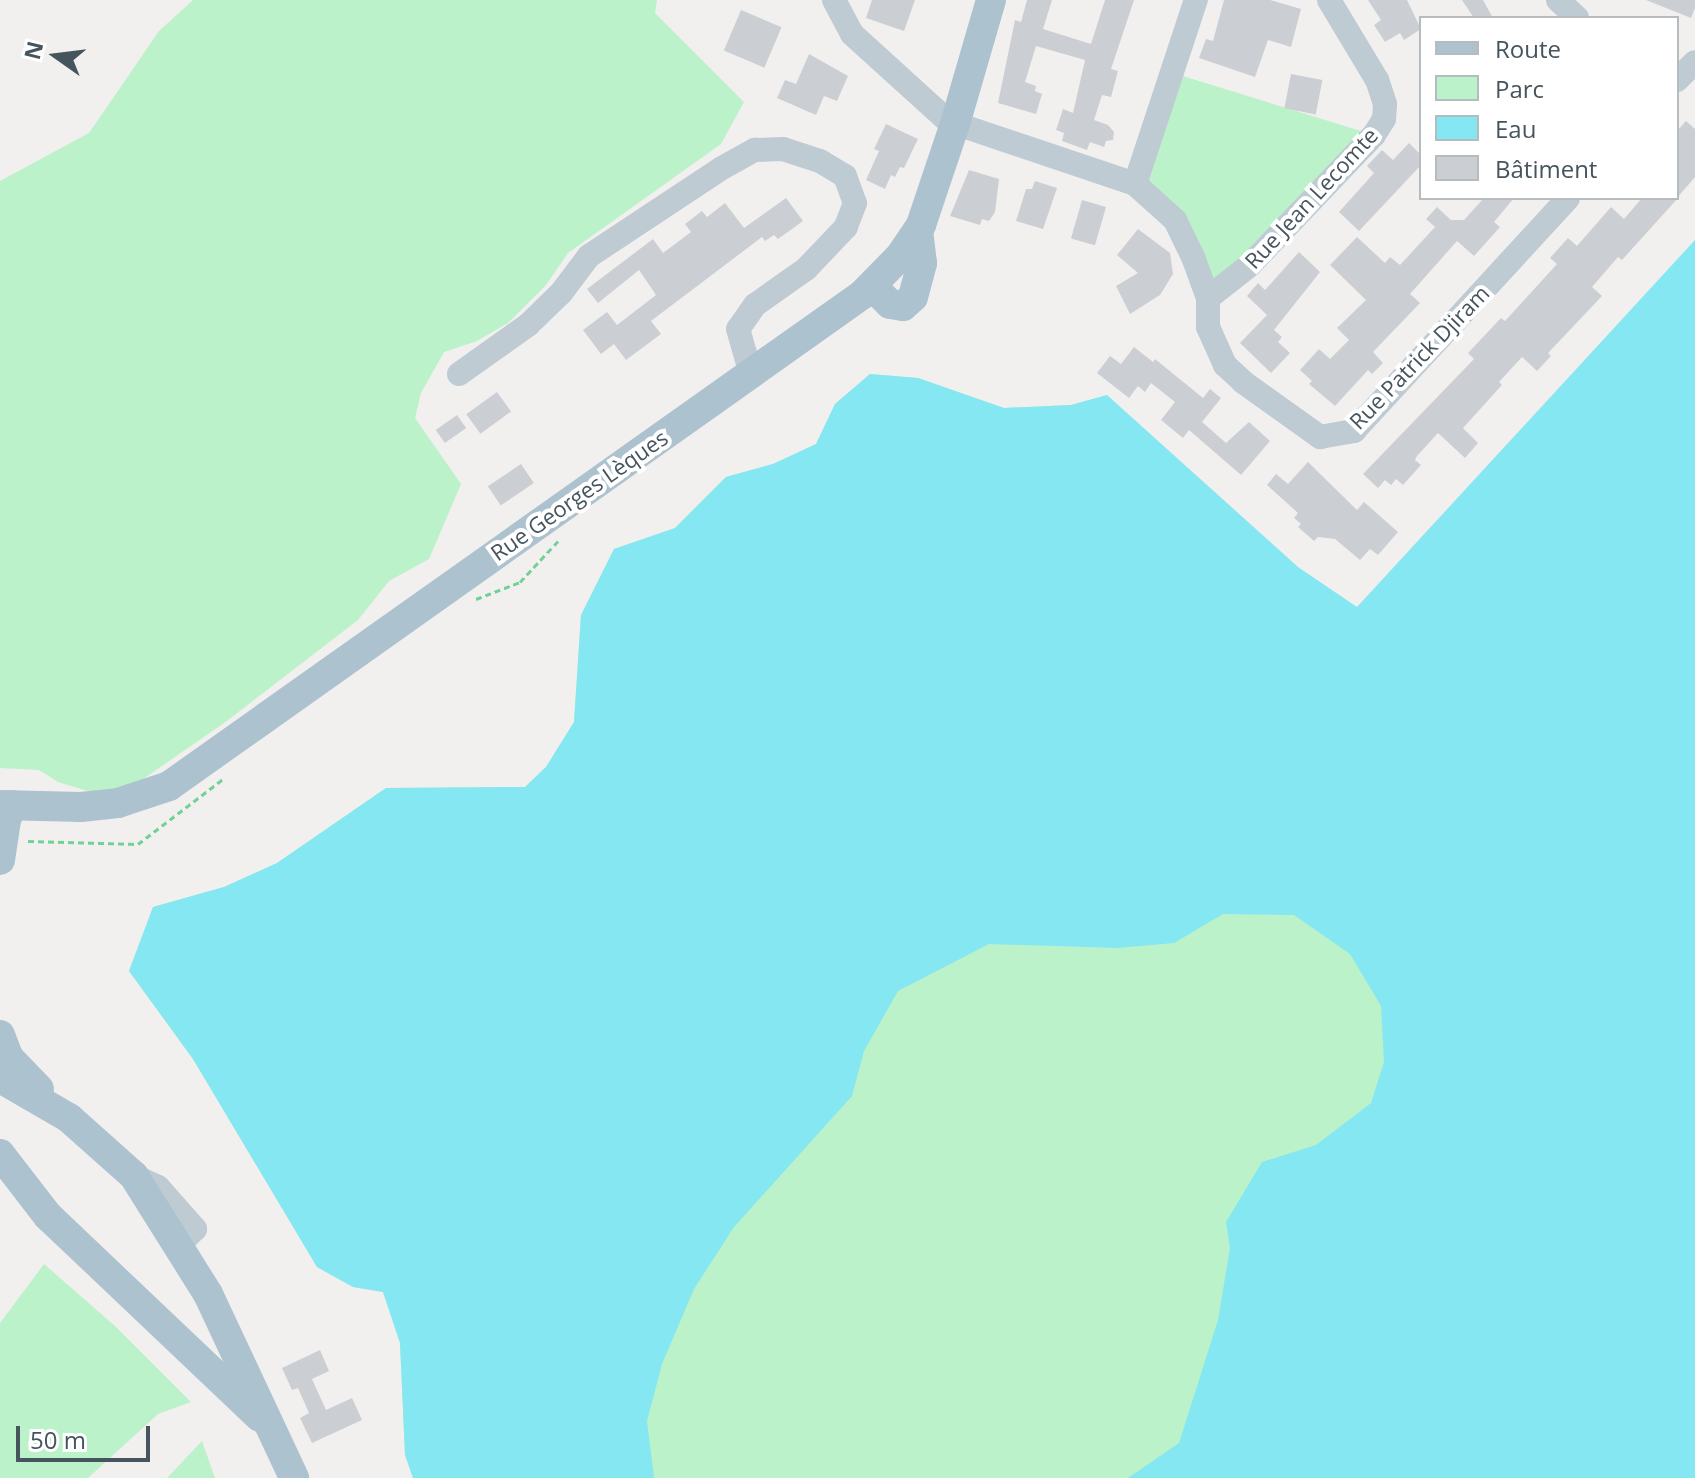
<!DOCTYPE html>
<meta charset="utf-8">
<style>
body{margin:0}
#map{position:relative;width:1695px;height:1478px;overflow:hidden;background:#f2efef;font-family:"Open Sans",sans-serif}
div>[style]{position:absolute}
.green>*{inset:0;background:#bbf2ca}
.water>*{inset:0;background:#85e7f1}
.building>*{inset:0;background:#cbcfd4;transform-origin:0 0}
.path>*{height:3px;margin-top:-1.5px;transform-origin:0;background:repeating-linear-gradient(90deg,#70d297 0 6px,transparent 0 10px)}
.minor>*{height:24px;margin:-12px;padding:0 12px;transform-origin:12px;border-radius:12px;background:#becbd2}
.major>*{height:30px;margin:-15px;padding:0 15px;transform-origin:15px;border-radius:15px;background:#adc2cf}
span{translate:-50% -50%;white-space:nowrap;text-align:center;line-height:1.15;-webkit-text-stroke:8px #fff;paint-order:stroke}
.street-label{font-size:22px;color:#46555d}
.legend{position:absolute;left:1419px;top:16px;width:260px;height:184px;box-sizing:border-box;background:#fff;border:2px solid #b5bbbe;margin:0;padding:10px 14px;list-style:none;font-size:24px;color:#46555d}
.legend li{display:flex;align-items:center;gap:16px;height:40px}
.legend b{width:40px;border:2px solid #b5bbbe}
.north{position:absolute;left:16px;top:16px;width:80px;height:80px;-webkit-text-stroke:6px #fff;paint-order:stroke;rotate:284deg;font-size:22px;font-weight:700;line-height:32px;text-align:center;color:#46555d}
.north::after{content:'';display:block;margin:auto;width:28px;height:36px;background:#46555d;clip-path:polygon(50% 0,100% 100%,50% 72%,0 100%)}
.scale{position:absolute;left:16px;top:1426px;width:134px;height:36px;box-sizing:border-box;border:4px solid #46555d;border-top:0;padding-left:10px;font-size:24px;line-height:28px;white-space:nowrap;color:#46555d;-webkit-text-stroke:6px #fff;paint-order:stroke}
</style>
<div id="map">
<div class="green">
<div style="clip-path:polygon(193px 0,657px 0,655px 13px,744px 102px,721px 144px,568px 253px,546px 285px,508px 323px,477px 341px,444px 352px,421px 393px,415px 418px,461px 484px,429px 559px,389px 581px,358px 620px,224px 723px,136px 784px,94px 793px,58px 782px,39px 770px,0 768px,0 181px,89px 133px,159px 31px)"></div>
<div style="clip-path:polygon(1173px 73px,1374px 135px,1208px 298px,1193px 257px,1135px 184px)"></div>
<div style="clip-path:polygon(870px 374px,918px 378px,1004px 408px,1071px 405px,1107px 395px,1695px 1478px,413px 1478px,405px 1455px,400px 1343px,383px 1292px,353px 1287px,317px 1267px,193px 1059px,129px 971px,153px 907px,224px 887px,277px 863px,386px 788px,525px 787px,546px 767px,574px 722px,581px 615px,614px 549px,675px 528px,726px 477px,773px 464px,816px 444px,835px 404px)"></div>
<div style="clip-path:polygon(44px 1264px,115px 1326px,191px 1402px,158px 1414px,88px 1478px,0 1478px,0 1323px)"></div>
<div style="clip-path:polygon(202px 1441px,215px 1478px,167px 1478px)"></div>
</div>
<div class="water">
<div style="clip-path:polygon(1695px 240px,1695px 1478px,1128px 1478px,1179px 1443px,1218px 1320px,1230px 1248px,1226px 1222px,1262px 1162px,1316px 1145px,1371px 1103px,1384px 1062px,1381px 1006px,1350px 954px,1294px 915px,1223px 914px,1174px 943px,1118px 948px,989px 944px,898px 991px,864px 1051px,852px 1096px,734px 1227px,694px 1289px,662px 1364px,647px 1421px,654px 1478px,413px 1478px,405px 1455px,400px 1343px,383px 1292px,353px 1287px,317px 1267px,193px 1059px,129px 971px,153px 907px,224px 887px,277px 863px,386px 788px,525px 787px,546px 767px,574px 722px,581px 615px,614px 549px,675px 528px,726px 477px,773px 464px,816px 444px,835px 404px,870px 374px,918px 378px,1004px 408px,1071px 405px,1107px 395px,1298px 567px,1357px 607px)"></div>
</div>
<div class="building">
<div style="clip-path:polygon(872px 0,915px 0,904px 31px,866px 18px)"></div>
<div style="clip-path:polygon(1027px 0,1052px 0,1043px 29px,1091px 44px,1105px 0,1134px 0,1111px 69px,1118px 71px,1111px 97px,1102px 95px,1094px 120px,1108px 125px,1114px 132px,1113px 140px,1106px 141px,1104px 147px,1090px 142px,1087px 150px,1062px 141px,1064px 133px,1056px 130px,1063px 109px,1073px 113px,1085px 60px,1036px 46px,1025px 82px,1036px 86px,1035px 91px,1042px 94px,1036px 114px,998px 103px,1015px 20px,1021px 22px)"></div>
<div style="clip-path:polygon(1224px 0,1270px 0,1301px 9px,1291px 47px,1268px 40px,1255px 77px,1199px 58px,1206px 39px,1213px 41px)"></div>
<div style="clip-path:polygon(1368px 0,1407px 0,1421px 29px,1404px 40px,1400px 33px,1385px 42px,1374px 25px,1381px 20px)"></div>
<div style="clip-path:polygon(1462px 0,1483px 0,1493px 18px,1474px 18px)"></div>
<div style="clip-path:polygon(1646px 0,1695px 0,1695px 8px,1691px 18px)"></div>
<div style="left:741px;top:10px;width:44px;height:44px;rotate:23deg"></div>
<div style="clip-path:polygon(809px 54px,848px 76px,837px 101px,824px 96px,816px 115px,777px 98px,785px 80px,796px 84px)"></div>
<div style="left:1291px;top:74px;width:32px;height:35px;rotate:11deg"></div>
<div style="clip-path:polygon(1686px 121px,1695px 129px,1695px 177px,1677px 198px,1677px 131px)"></div>
<div style="clip-path:polygon(886px 124px,918px 139px,904px 168px,900px 167px,895px 177px,891px 175px,885px 189px,866px 180px,879px 151px,874px 149px)"></div>
<div style="clip-path:polygon(1409px 143px,1421px 155px,1421px 165px,1359px 231px,1339px 212px,1374px 173px,1367px 166px,1382px 150px,1393px 160px)"></div>
<div style="clip-path:polygon(969px 170px,999px 179px,995px 212px,989px 221px,982px 219px,980px 225px,950px 216px)"></div>
<div style="clip-path:polygon(1035px 181px,1057px 188px,1043px 229px,1016px 221px,1026px 189px,1032px 189px)"></div>
<div style="clip-path:polygon(786px 198px,803px 221px,778px 239px,774px 235px,765px 241px,762px 237px,651px 321px,661px 334px,626px 360px,614px 344px,601px 354px,583px 330px,607px 312px,617px 325px,656px 295px,639px 270px,598px 303px,587px 289px,653px 239px,663px 253px,691px 232px,685px 224px,702px 211px,707px 217px,725px 203px,744px 228px)"></div>
<div style="clip-path:polygon(1484px 198px,1514px 198px,1494px 222px,1500px 227px,1474px 256px,1457px 241px,1410px 294px,1420px 303px,1373px 352px,1383px 363px,1372px 374px,1368px 370px,1335px 406px,1309px 384px,1312px 381px,1300px 370px,1319px 349px,1330px 359px,1349px 340px,1337px 328px,1366px 300px,1330px 265px,1357px 237px,1385px 263px,1390px 257px,1400px 265px,1435px 227px,1426px 219px,1437px 207px,1451px 220px,1464px 220px)"></div>
<div style="clip-path:polygon(1642px 198px,1678px 198px,1622px 260px,1618px 257px,1592px 287px,1602px 296px,1548px 353px,1551px 356px,1537px 371px,1522px 357px,1499px 382px,1502px 385px,1463px 428px,1478px 443px,1465px 458px,1438px 433px,1417px 456px,1415px 460px,1421px 465px,1403px 485px,1396px 479px,1391px 485px,1385px 480px,1378px 488px,1363px 474px,1474px 359px,1468px 353px,1501px 318px,1505px 321px,1557px 264px,1550px 258px,1568px 238px,1577px 246px,1611px 207px,1624px 219px)"></div>
<div style="left:1082px;top:200px;width:25px;height:40px;rotate:16deg"></div>
<div style="clip-path:polygon(1138px 229px,1170px 253px,1173px 274px,1160px 295px,1130px 314px,1116px 286px,1138px 273px,1117px 255px)"></div>
<div style="clip-path:polygon(1299px 252px,1320px 272px,1274px 330px,1282px 337px,1278px 342px,1290px 353px,1271px 373px,1240px 343px,1267px 315px,1247px 296px,1258px 283px,1265px 290px)"></div>
<div style="clip-path:polygon(1134px 347px,1153px 362px,1155px 359px,1203px 398px,1210px 389px,1221px 398px,1202px 422px,1226px 443px,1249px 422px,1270px 441px,1241px 475px,1189px 430px,1183px 438px,1161px 420px,1175px 402px,1151px 383px,1145px 392px,1138px 386px,1129px 398px,1097px 373px,1110px 356px,1121px 364px)"></div>
<div style="left:497px;top:392px;width:24px;height:38px;rotate:54deg"></div>
<div style="left:457px;top:415px;width:16px;height:26px;rotate:55deg"></div>
<div style="clip-path:polygon(1308px 462px,1357px 510px,1364px 502px,1398px 532px,1378px 555px,1370px 549px,1360px 560px,1335px 539px,1318px 537px,1314px 541px,1298px 527px,1301px 524px,1294px 518px,1298px 513px,1267px 485px,1276px 474px,1288px 484px)"></div>
<div style="left:521px;top:464px;width:23px;height:40px;rotate:56deg"></div>
<div style="clip-path:polygon(320px 1350px,329px 1371px,312px 1379px,326px 1410px,352px 1398px,362px 1420px,312px 1443px,300px 1418px,309px 1413px,298px 1388px,292px 1390px,282px 1368px)"></div>
</div>
<div class="path">
<div style="left:476px;top:599px;width:47px;rotate:-21.1deg"></div>
<div style="left:520px;top:582px;width:57px;rotate:-47.1deg"></div>
<div style="left:28px;top:841px;width:110px;rotate:1.6deg"></div>
<div style="left:138px;top:844px;width:107px;rotate:-37.4deg"></div>
</div>
<div class="minor">
<div style="left:834px;top:0;width:38px;rotate:62deg"></div>
<div style="left:852px;top:34px;width:130px;rotate:42.2deg"></div>
<div style="left:948px;top:121px;width:197px;rotate:18.6deg"></div>
<div style="left:1135px;top:184px;width:54px;rotate:42deg"></div>
<div style="left:1175px;top:220px;width:41px;rotate:64.1deg"></div>
<div style="left:1193px;top:257px;width:44px;rotate:69.9deg"></div>
<div style="left:1208px;top:298px;width:29px;rotate:90deg"></div>
<div style="left:1208px;top:327px;width:42px;rotate:65.9deg"></div>
<div style="left:1225px;top:365px;width:25px;rotate:43deg"></div>
<div style="left:1243px;top:382px;width:95px;rotate:35.5deg"></div>
<div style="left:1320px;top:437px;width:35px;rotate:-10deg"></div>
<div style="left:1354px;top:431px;width:316px;rotate:-47.4deg"></div>
<div style="left:1558px;top:0;width:26px;rotate:43deg"></div>
<div style="left:1677px;top:80px;width:25px;rotate:-45deg"></div>
<div style="left:1135px;top:184px;width:194px;rotate:-71.7deg"></div>
<div style="left:1208px;top:298px;width:53px;rotate:-38.2deg"></div>
<div style="left:1250px;top:265px;width:180px;rotate:-46.4deg"></div>
<div style="left:1374px;top:135px;width:19px;rotate:-58deg"></div>
<div style="left:1384px;top:119px;width:15px;rotate:-86deg"></div>
<div style="left:1385px;top:104px;width:25px;rotate:-108deg"></div>
<div style="left:1377px;top:80px;width:93px;rotate:-121deg"></div>
<div style="left:459px;top:374px;width:85px;rotate:-35.4deg"></div>
<div style="left:528px;top:325px;width:46px;rotate:-44.1deg"></div>
<div style="left:561px;top:293px;width:46px;rotate:-52.9deg"></div>
<div style="left:589px;top:256px;width:159px;rotate:-33.5deg"></div>
<div style="left:722px;top:168px;width:38px;rotate:-29deg"></div>
<div style="left:755px;top:150px;width:28px;rotate:-2deg"></div>
<div style="left:783px;top:149px;width:39px;rotate:18deg"></div>
<div style="left:820px;top:161px;width:29px;rotate:31deg"></div>
<div style="left:845px;top:176px;width:29px;rotate:70deg"></div>
<div style="left:855px;top:203px;width:26px;rotate:111deg"></div>
<div style="left:846px;top:227px;width:58px;rotate:133.6deg"></div>
<div style="left:806px;top:269px;width:62px;rotate:144.8deg"></div>
<div style="left:755px;top:305px;width:29px;rotate:125deg"></div>
<div style="left:738px;top:329px;width:47px;rotate:73.9deg"></div>
<div style="left:134px;top:1176px;width:26px;rotate:25deg"></div>
<div style="left:158px;top:1187px;width:56px;rotate:48.6deg"></div>
<div style="left:195px;top:1229px;width:21px;rotate:135deg"></div>
</div>
<div class="major">
<div style="left:872px;top:286px;width:25px;rotate:45deg"></div>
<div style="left:890px;top:304px;width:13px;rotate:9deg"></div>
<div style="left:903px;top:306px;width:13px;rotate:-42deg"></div>
<div style="left:913px;top:297px;width:35px;rotate:-75deg"></div>
<div style="left:922px;top:263px;width:33px;rotate:-97deg"></div>
<div style="left:0;top:805px;width:81px;rotate:1.4deg"></div>
<div style="left:81px;top:807px;width:37px;rotate:-6deg"></div>
<div style="left:118px;top:803px;width:54px;rotate:-18.4deg"></div>
<div style="left:169px;top:786px;width:851px;rotate:-35.33deg"></div>
<div style="left:863px;top:294px;width:54px;rotate:-45.7deg"></div>
<div style="left:901px;top:255px;width:36px;rotate:-56deg"></div>
<div style="left:921px;top:225px;width:107px;rotate:-71.4deg"></div>
<div style="left:955px;top:124px;width:129px;rotate:-73.8deg"></div>
<div style="left:0;top:860px;width:40px;rotate:-81.5deg"></div>
<div style="left:6px;top:820px;width:16px;rotate:-68deg"></div>
<div style="left:0;top:1035px;width:25px;rotate:69deg"></div>
<div style="left:9px;top:1058px;width:43px;rotate:45.9deg"></div>
<div style="left:0;top:1078px;width:80px;rotate:30.1deg"></div>
<div style="left:69px;top:1118px;width:87px;rotate:41.7deg"></div>
<div style="left:134px;top:1176px;width:139px;rotate:57.9deg"></div>
<div style="left:208px;top:1294px;width:203px;rotate:64.9deg"></div>
<div style="left:0;top:1154px;width:78px;rotate:52.3deg"></div>
<div style="left:48px;top:1216px;width:292px;rotate:43.5deg"></div>
</div>
<div class="street-label">
<span style="left:1311px;top:198px;rotate:-47deg">Rue Jean Lecomte</span>
<span style="left:1419px;top:357px;rotate:-46deg">Rue Patrick Djiram</span>
<span style="left:579px;top:495px;rotate:-35deg">Rue Georges Lèques</span>
</div>
<ul class="legend">
<li><b style="height:10px;background:#adc2cf"></b>Route</li>
<li><b style="height:22px;background:#bbf2ca"></b>Parc</li>
<li><b style="height:22px;background:#85e7f1"></b>Eau</li>
<li><b style="height:22px;background:#cbcfd4"></b>Bâtiment</li>
</ul>
<div class="north">N</div>
<div class="scale">50 m</div>
</div>
